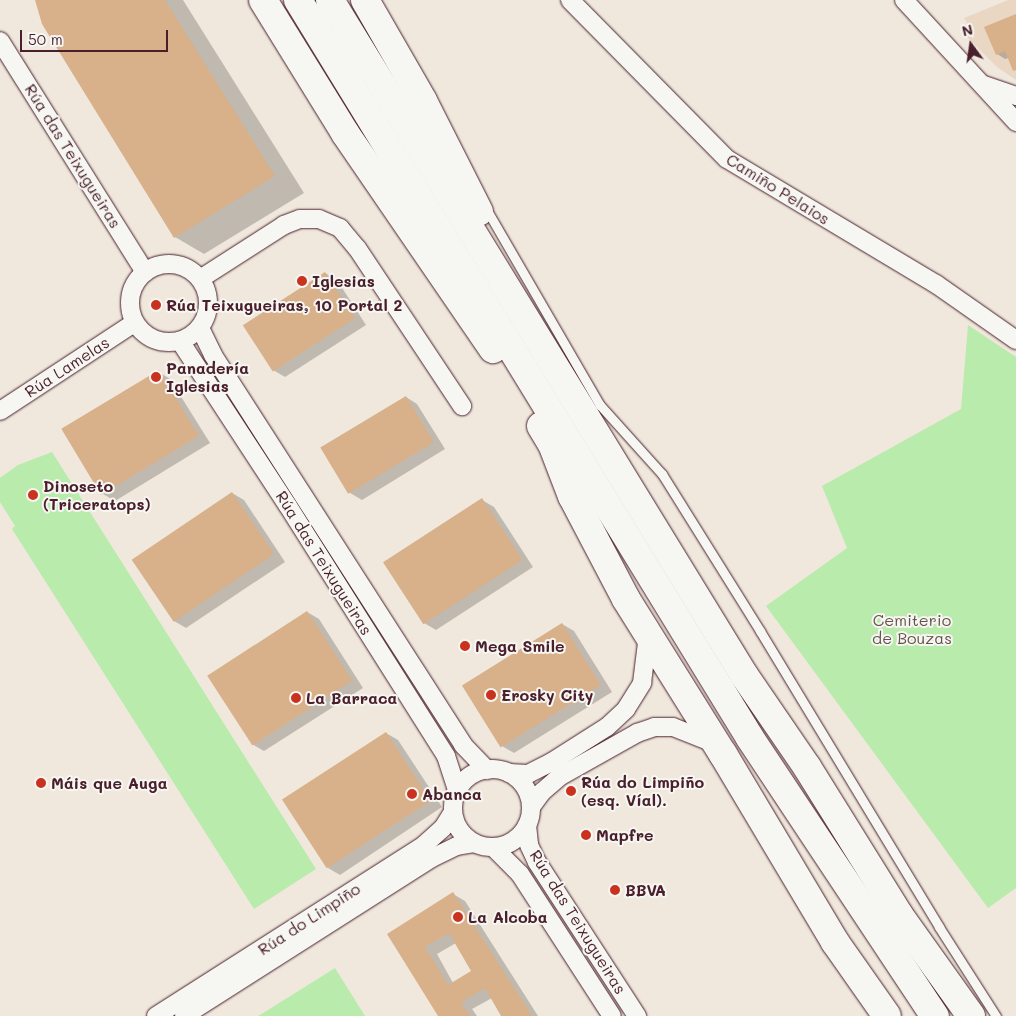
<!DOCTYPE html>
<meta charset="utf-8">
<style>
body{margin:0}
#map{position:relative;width:1016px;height:1016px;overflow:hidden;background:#f0e8dd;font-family:Mali,sans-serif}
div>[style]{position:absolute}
.built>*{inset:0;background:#e9d7c4}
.green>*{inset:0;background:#b9ebac}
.shadow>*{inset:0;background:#0003}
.building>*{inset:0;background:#d8b089;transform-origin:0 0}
.roads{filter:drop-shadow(0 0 1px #4a1f2b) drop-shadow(0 0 1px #4a1f2b)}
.lane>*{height:9px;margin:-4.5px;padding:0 4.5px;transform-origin:4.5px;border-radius:4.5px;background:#f6f6f2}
.street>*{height:18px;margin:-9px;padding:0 9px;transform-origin:9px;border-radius:9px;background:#f6f6f2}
.street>.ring{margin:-9px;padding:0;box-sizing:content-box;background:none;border:18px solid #f6f6f2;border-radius:50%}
.highway>*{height:28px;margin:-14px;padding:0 14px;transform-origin:14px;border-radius:14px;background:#f6f6f2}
.dots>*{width:14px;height:14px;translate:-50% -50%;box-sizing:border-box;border:2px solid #f6f6f2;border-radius:50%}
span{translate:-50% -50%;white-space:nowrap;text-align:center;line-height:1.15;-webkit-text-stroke:4px #f6f6f2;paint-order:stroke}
.street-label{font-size:16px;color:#4a1f2b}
.poi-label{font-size:16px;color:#4a1f2b;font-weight:700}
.left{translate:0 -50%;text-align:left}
.park-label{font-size:16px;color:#66524b}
.north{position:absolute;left:946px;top:20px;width:50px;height:50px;-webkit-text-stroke:4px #f6f6f2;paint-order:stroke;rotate:346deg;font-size:14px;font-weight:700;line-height:20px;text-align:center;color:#4a1f2b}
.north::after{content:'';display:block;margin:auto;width:18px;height:22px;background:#4a1f2b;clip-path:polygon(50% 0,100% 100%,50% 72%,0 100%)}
.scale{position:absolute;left:20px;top:30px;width:148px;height:22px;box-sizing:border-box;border:2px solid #4a1f2b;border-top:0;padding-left:6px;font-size:15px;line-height:18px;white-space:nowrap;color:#4a1f2b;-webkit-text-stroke:4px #f6f6f2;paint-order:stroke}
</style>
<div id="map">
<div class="built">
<div style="clip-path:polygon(1008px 0,1016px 0,1016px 80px,997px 67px,964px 34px,972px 31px,964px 18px)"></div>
</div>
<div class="green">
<div style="clip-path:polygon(968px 325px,1016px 357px,1016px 888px,988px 908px,766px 606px,847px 548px,822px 486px,961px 409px)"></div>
<div style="clip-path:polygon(52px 452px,316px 869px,254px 909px,12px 529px,15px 526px,0 502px,0 478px,18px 465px)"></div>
<div style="clip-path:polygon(335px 968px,365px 1016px,258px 1016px,268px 1010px)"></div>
</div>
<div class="shadow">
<div style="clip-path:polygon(37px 0,183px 0,304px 193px,204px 254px,175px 237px)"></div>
<div style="clip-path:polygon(1016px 15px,1016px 71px,1009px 58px,1005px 59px,997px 54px)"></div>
<div style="clip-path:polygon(325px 273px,337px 280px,366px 325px,285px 377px,273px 370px)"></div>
<div style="clip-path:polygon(159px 372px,170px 379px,210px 443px,115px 501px,103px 494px)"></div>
<div style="clip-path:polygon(406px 397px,417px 404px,445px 449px,362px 500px,350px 493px)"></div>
<div style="clip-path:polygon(232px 493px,244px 500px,285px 562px,186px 628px,174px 621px)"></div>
<div style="clip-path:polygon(482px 500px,494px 507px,533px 567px,436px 630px,424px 623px)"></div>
<div style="clip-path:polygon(307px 612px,319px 619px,363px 688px,264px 751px,252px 744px)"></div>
<div style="clip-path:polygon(562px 624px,574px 631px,612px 692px,514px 753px,502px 746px)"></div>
<div style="clip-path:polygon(386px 733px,398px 740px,442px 807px,340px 875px,328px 868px)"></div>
<div style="clip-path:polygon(evenodd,453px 894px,465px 901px,538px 1016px,503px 1016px,492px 998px,472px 1009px,477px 1016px,440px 1016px,388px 935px,453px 894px,456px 943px,473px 971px,453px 983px,437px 954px,456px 943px)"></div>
</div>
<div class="building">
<div style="clip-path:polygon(35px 0,165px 0,275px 176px,174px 238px,42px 24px)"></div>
<div style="clip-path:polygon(1016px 14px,1016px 70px,1013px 71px,1005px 51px,996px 55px,984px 27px)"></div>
<div style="left:325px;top:272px;width:55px;height:98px;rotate:57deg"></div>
<div style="left:159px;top:370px;width:77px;height:114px;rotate:59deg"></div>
<div style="left:406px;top:396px;width:54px;height:100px;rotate:59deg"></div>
<div style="left:232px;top:492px;width:75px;height:121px;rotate:56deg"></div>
<div style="left:482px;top:498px;width:74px;height:118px;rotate:57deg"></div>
<div style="left:307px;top:611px;width:83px;height:119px;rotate:57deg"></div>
<div style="left:562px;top:623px;width:73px;height:118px;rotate:58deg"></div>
<div style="left:386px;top:732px;width:82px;height:124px;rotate:57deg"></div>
<div style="clip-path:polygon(evenodd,453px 892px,532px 1016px,501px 1016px,485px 988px,461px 1002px,470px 1016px,438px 1016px,387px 934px,453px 892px,449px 933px,471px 971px,448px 985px,425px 947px,449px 933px)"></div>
</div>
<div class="roads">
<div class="lane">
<div style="left:485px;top:207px;width:229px;rotate:59.9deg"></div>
<div style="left:600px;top:405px;width:93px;rotate:48.1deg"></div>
<div style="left:662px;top:474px;width:185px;rotate:58deg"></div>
<div style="left:760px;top:631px;width:346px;rotate:58.8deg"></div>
<div style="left:939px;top:927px;width:106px;rotate:57.4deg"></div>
</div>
<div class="street">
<div style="left:570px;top:0;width:223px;rotate:45.4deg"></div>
<div style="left:727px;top:159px;width:244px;rotate:30.9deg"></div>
<div style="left:936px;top:284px;width:98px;rotate:35deg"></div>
<div style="left:904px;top:0;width:166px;rotate:47.4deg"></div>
<div style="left:0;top:41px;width:273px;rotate:57.9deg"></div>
<div style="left:984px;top:85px;width:34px;rotate:19deg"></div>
<div class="ring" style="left:130px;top:264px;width:60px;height:60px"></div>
<div style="left:200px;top:279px;width:100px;rotate:-32.7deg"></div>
<div style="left:284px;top:225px;width:17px;rotate:-21deg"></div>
<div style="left:300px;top:219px;width:19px"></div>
<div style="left:319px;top:219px;width:23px;rotate:23deg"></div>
<div style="left:340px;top:228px;width:26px;rotate:50deg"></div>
<div style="left:357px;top:248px;width:190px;rotate:56.4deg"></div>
<div style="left:200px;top:328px;width:30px;rotate:64deg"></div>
<div style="left:213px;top:355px;width:463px;rotate:57.3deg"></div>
<div style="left:463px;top:745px;width:35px;rotate:46deg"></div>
<div style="left:180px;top:341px;width:197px;rotate:56.8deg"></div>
<div style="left:288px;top:506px;width:296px;rotate:57.7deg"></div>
<div style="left:446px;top:756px;width:36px;rotate:72deg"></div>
<div style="left:0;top:411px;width:160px;rotate:-33.3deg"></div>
<div class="ring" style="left:453px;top:769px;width:60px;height:60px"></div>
<div style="left:509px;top:773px;width:19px;rotate:3deg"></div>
<div style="left:528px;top:774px;width:25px;rotate:-27deg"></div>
<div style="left:550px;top:763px;width:67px;rotate:-32.3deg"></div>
<div style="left:607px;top:727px;width:26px;rotate:-43deg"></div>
<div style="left:626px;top:709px;width:31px;rotate:-58deg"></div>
<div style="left:642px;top:683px;width:48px;rotate:-82.9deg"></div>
<div style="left:531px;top:807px;width:19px;rotate:-54deg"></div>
<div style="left:542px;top:792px;width:23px;rotate:-41deg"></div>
<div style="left:559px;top:777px;width:90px;rotate:-29.4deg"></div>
<div style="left:637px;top:733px;width:18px;rotate:-19deg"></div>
<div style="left:654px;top:727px;width:19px"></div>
<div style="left:673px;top:727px;width:46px;rotate:21.6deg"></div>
<div style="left:527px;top:825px;width:20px;rotate:84deg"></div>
<div style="left:529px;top:845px;width:19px;rotate:65deg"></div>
<div style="left:537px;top:862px;width:184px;rotate:57deg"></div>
<div style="left:493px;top:847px;width:38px;rotate:45deg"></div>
<div style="left:520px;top:874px;width:169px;rotate:57.1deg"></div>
<div style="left:156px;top:1016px;width:318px;rotate:-32.5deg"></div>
<div style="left:424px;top:845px;width:25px;rotate:-42deg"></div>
<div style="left:443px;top:828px;width:19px;rotate:-58deg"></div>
<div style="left:184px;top:1016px;width:294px;rotate:-32.5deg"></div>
<div style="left:432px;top:858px;width:28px;rotate:-26deg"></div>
<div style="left:457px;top:846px;width:17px;rotate:-10deg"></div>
</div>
<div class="highway">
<div style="left:263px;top:0;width:156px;rotate:58.3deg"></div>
<div style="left:345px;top:133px;width:262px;rotate:55.6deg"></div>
<div style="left:298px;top:0;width:865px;rotate:58.51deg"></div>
<div style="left:750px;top:738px;width:334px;rotate:56.4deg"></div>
<div style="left:330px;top:0;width:792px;rotate:58.48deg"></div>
<div style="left:744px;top:675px;width:112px;rotate:55.6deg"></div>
<div style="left:807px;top:767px;width:174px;rotate:58.1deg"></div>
<div style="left:899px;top:915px;width:124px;rotate:54.5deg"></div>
<div style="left:365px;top:0;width:116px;rotate:60.1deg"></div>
<div style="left:423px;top:101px;width:124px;rotate:63.2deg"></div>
<div style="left:541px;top:426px;width:21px;rotate:59deg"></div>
<div style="left:552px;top:444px;width:56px;rotate:69deg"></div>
<div style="left:572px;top:496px;width:116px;rotate:62.3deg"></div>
<div style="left:626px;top:599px;width:183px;rotate:58deg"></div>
<div style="left:723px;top:754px;width:219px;rotate:59.2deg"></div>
<div style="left:835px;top:942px;width:90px;rotate:54.9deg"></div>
</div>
</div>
<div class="dots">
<div style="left:302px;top:281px;background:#c8321e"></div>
<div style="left:156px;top:305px;background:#c8321e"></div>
<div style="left:156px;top:377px;background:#c8321e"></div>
<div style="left:33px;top:495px;background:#c8321e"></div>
<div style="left:465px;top:646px;background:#c8321e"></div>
<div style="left:491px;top:695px;background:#c8321e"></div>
<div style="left:296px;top:698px;background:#c8321e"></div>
<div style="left:41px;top:783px;background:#c8321e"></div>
<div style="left:571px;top:791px;background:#c8321e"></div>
<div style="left:412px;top:794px;background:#c8321e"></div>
<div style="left:586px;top:835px;background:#c8321e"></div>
<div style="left:615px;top:890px;background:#c8321e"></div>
<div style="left:458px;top:917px;background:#c8321e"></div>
</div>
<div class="street-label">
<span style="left:73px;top:156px;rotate:58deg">Rúa das Teixugueiras</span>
<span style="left:778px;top:189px;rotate:32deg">Camiño Pelaios</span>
<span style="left:67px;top:367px;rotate:-33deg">Rúa Lamelas</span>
<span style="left:324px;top:563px;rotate:58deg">Rúa das Teixugueiras</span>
<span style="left:309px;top:919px;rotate:-33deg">Rúa do Limpiño</span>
<span style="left:578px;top:922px;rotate:58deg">Rúa das Teixugueiras</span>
</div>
<div class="poi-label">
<span class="left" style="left:312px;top:281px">Iglesias</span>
<span class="left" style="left:166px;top:305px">Rúa Teixugueiras, 10 Portal 2</span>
<span class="left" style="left:166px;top:377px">Panadería<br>Iglesias</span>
<span class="left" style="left:43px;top:495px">Dinoseto<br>(Triceratops)</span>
<span class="left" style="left:475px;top:646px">Mega Smile</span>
<span class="left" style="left:501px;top:695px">Erosky City</span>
<span class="left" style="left:306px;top:698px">La Barraca</span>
<span class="left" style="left:581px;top:791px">Rúa do Limpiño<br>(esq. Víal).</span>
<span class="left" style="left:51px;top:783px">Máis que Auga</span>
<span class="left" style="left:422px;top:794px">Abanca</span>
<span class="left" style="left:596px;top:835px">Mapfre</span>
<span class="left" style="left:625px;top:890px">BBVA</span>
<span class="left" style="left:468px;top:917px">La Alcoba</span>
</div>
<div class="park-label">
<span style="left:912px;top:629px">Cemiterio<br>de Bouzas</span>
</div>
<div class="north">N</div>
<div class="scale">50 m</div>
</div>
